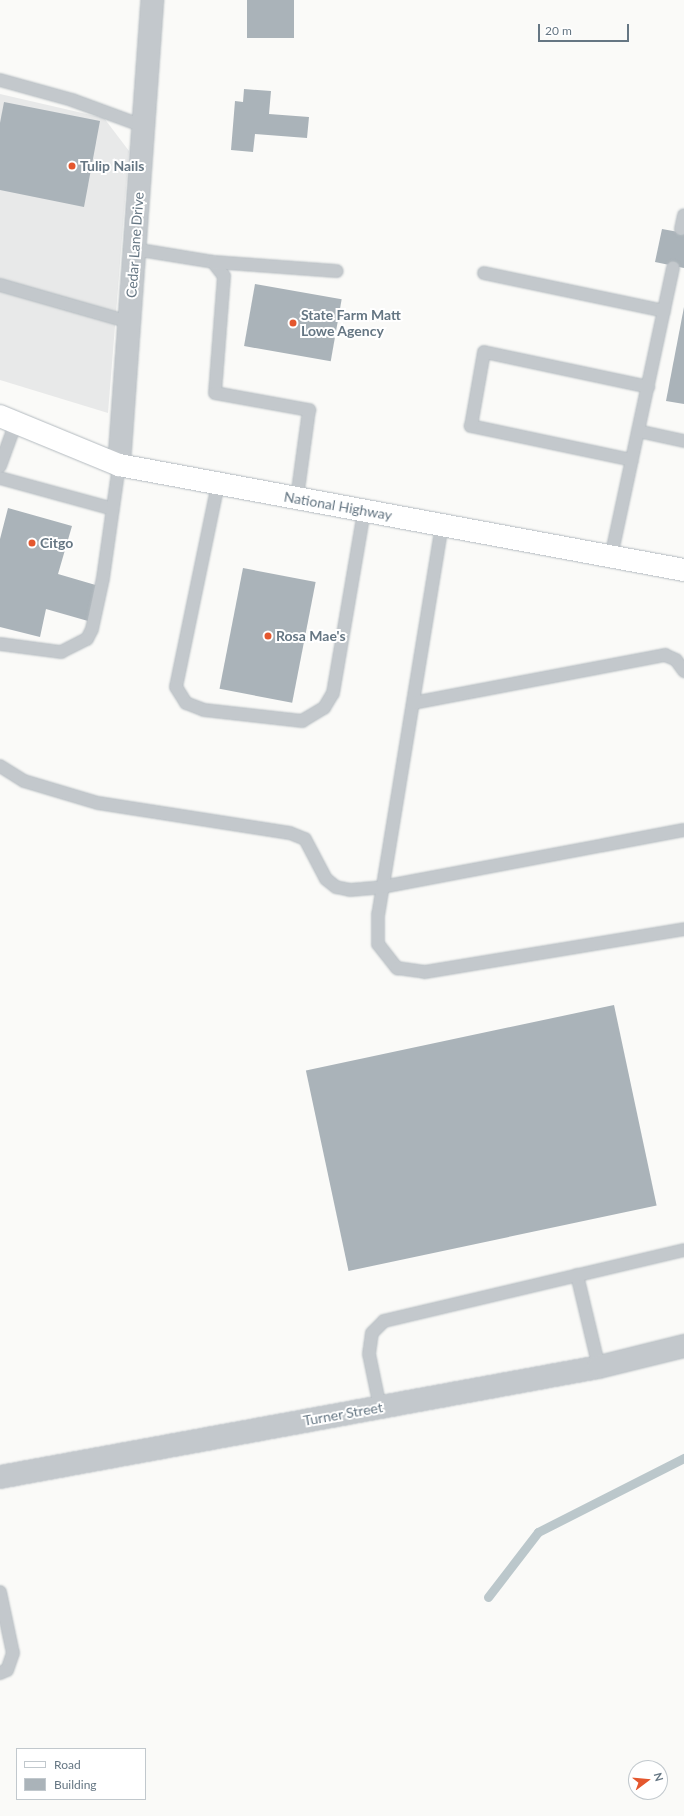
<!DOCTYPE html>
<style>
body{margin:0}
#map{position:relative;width:684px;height:1816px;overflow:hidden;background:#fafaf8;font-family:Lato,sans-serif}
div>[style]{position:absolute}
.built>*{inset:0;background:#e8e9e9}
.stream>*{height:9px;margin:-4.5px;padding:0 4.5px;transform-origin:4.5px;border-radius:4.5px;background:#bbc7cb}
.building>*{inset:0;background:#aab3b9;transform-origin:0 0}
.roads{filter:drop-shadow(0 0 1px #b3babf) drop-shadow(0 0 1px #b3babf)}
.service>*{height:12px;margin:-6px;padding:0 6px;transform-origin:6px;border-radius:6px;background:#c3c8cc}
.minor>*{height:22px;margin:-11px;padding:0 11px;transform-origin:11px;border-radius:11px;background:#c3c8cc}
.secondary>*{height:22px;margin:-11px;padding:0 11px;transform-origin:11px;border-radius:11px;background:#fff}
.dots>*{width:11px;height:11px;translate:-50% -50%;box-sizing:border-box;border:2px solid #fff;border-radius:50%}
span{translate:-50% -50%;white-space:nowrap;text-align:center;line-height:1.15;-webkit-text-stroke:4px #fff;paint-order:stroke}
.poi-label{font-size:14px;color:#657683;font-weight:700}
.left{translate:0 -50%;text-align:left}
.street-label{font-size:14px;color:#657683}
.legend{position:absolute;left:16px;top:1748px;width:130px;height:52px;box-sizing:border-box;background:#fff;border:1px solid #c1c8cd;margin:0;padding:5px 7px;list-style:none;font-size:12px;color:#657683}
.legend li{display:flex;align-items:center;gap:8px;height:20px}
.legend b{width:20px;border:1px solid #c1c8cd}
.north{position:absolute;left:628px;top:1760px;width:40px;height:40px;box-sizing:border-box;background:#fff;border:1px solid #c1c8cd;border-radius:50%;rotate:74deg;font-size:11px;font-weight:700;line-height:16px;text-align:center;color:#657683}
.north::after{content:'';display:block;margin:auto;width:14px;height:18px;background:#e4572e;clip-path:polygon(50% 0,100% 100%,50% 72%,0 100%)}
.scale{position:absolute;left:538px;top:24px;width:91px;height:18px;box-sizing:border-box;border:2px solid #657683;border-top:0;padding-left:5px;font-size:12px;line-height:14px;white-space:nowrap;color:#657683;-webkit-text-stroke:3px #fff;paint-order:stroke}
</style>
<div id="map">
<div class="built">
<div style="clip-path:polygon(0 94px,104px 118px,129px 151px,108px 413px,0 380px)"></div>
</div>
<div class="stream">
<div style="left:488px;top:1597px;width:82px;rotate:-52.4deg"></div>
<div style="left:538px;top:1532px;width:164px;rotate:-26.9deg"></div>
</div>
<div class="building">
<div style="left:247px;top:0;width:47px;height:38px"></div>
<div style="clip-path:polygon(244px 89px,271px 91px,269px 114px,309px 117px,307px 138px,255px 134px,253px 152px,231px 150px,235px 101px,243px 102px)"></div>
<div style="clip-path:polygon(4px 102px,100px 121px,84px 207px,0 190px,0 123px)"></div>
<div style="clip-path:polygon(662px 229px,684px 233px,684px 268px,655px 262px)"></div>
<div style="left:255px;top:284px;width:88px;height:63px;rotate:10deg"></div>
<div style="clip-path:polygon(684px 307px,684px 404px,666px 401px)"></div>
<div style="clip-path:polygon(8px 508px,72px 526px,58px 574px,99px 586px,88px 621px,46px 609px,40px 637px,0 627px,0 539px)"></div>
<div style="left:243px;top:568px;width:74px;height:123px;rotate:11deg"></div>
<div style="left:614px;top:1005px;width:205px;height:315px;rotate:78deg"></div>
</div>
<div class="roads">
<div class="service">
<div style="left:0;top:80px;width:75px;rotate:15.5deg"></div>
<div style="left:72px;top:100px;width:76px;rotate:20.1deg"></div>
<div style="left:681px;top:229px;width:14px;rotate:-78deg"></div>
<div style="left:134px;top:249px;width:80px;rotate:9.3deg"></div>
<div style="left:213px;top:262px;width:18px;rotate:52deg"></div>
<div style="left:224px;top:276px;width:117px;rotate:94.4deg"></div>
<div style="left:215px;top:393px;width:96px;rotate:10.3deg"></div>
<div style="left:309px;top:410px;width:89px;rotate:97.8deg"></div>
<div style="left:213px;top:262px;width:124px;rotate:4.2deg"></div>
<div style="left:484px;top:273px;width:184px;rotate:11.9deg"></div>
<div style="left:0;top:285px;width:134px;rotate:16deg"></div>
<div style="left:638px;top:431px;width:47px;rotate:12.3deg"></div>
<div style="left:632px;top:460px;width:165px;rotate:-168.1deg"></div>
<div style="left:471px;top:426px;width:75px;rotate:-80deg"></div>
<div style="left:484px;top:352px;width:168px;rotate:12deg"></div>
<div style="left:0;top:466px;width:47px;rotate:-70deg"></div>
<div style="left:0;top:478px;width:117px;rotate:15.3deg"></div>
<div style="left:218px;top:484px;width:207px;rotate:101.7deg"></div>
<div style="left:176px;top:687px;width:19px;rotate:58deg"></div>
<div style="left:186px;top:703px;width:19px;rotate:21deg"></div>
<div style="left:204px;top:710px;width:99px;rotate:6.4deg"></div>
<div style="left:302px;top:721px;width:26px;rotate:-31deg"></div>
<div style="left:324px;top:708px;width:17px;rotate:-59deg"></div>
<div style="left:333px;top:693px;width:185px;rotate:-80.3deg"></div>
<div style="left:442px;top:525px;width:394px;rotate:99.3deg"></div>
<div style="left:378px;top:914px;width:30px;rotate:90deg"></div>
<div style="left:378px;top:944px;width:31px;rotate:52deg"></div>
<div style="left:397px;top:968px;width:28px;rotate:8deg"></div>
<div style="left:425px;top:972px;width:263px;rotate:-9.4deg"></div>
<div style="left:611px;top:557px;width:296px;rotate:-77.9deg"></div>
<div style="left:0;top:644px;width:62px;rotate:7.5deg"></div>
<div style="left:61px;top:652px;width:29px;rotate:-27deg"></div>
<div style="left:87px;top:639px;width:11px;rotate:-63deg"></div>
<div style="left:92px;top:629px;width:52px;rotate:-77.8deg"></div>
<div style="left:103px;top:578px;width:114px;rotate:-81.9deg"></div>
<div style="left:413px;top:703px;width:257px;rotate:-10.8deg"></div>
<div style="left:665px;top:655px;width:12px;rotate:24deg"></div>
<div style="left:676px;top:660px;width:14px;rotate:54deg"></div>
<div style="left:0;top:766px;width:28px;rotate:32deg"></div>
<div style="left:24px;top:781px;width:77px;rotate:16.6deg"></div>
<div style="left:98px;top:803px;width:194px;rotate:8.9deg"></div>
<div style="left:290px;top:833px;width:16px;rotate:22deg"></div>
<div style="left:305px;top:839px;width:45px;rotate:62.3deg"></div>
<div style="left:326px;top:879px;width:13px;rotate:39deg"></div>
<div style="left:336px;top:887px;width:14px;rotate:12deg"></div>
<div style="left:350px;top:890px;width:32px;rotate:-5deg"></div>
<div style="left:382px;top:887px;width:307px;rotate:-10.7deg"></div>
<div style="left:577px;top:1275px;width:95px;rotate:76.6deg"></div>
<div style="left:380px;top:1407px;width:54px;rotate:-101.7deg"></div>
<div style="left:369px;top:1354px;width:21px;rotate:-82deg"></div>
<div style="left:372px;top:1333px;width:17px;rotate:-45deg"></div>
<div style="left:384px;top:1321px;width:308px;rotate:-13.3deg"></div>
<div style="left:0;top:1592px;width:62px;rotate:78deg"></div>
<div style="left:13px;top:1653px;width:18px;rotate:109deg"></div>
<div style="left:7px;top:1670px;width:8px;rotate:157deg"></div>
</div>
<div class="minor">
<div style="left:119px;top:465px;width:466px;rotate:-85.9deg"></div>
<div style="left:0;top:1477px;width:609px;rotate:-10.41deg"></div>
<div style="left:599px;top:1367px;width:88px;rotate:-13.9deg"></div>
</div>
<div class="secondary">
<div style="left:0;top:416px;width:129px;rotate:22.4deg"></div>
<div style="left:119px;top:465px;width:575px;rotate:10.53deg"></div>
</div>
</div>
<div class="dots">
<div style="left:72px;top:166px;background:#e4572e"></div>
<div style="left:293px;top:323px;background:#e4572e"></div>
<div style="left:32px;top:543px;background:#e4572e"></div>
<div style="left:268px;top:636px;background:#e4572e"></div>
</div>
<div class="poi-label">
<span class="left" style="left:80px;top:166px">Tulip Nails</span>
<span class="left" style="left:301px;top:323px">State Farm Matt<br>Lowe Agency</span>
<span class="left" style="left:40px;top:543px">Citgo</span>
<span class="left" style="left:276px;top:636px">Rosa Mae's</span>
</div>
<div class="street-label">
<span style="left:135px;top:245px;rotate:-86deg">Cedar Lane Drive</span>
<span style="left:338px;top:506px;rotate:10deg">National Highway</span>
<span style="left:343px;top:1414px;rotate:-10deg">Turner Street</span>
</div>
<ul class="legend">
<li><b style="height:5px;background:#fff"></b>Road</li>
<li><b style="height:11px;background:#aab3b9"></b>Building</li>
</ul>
<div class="north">N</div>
<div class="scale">20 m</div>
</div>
